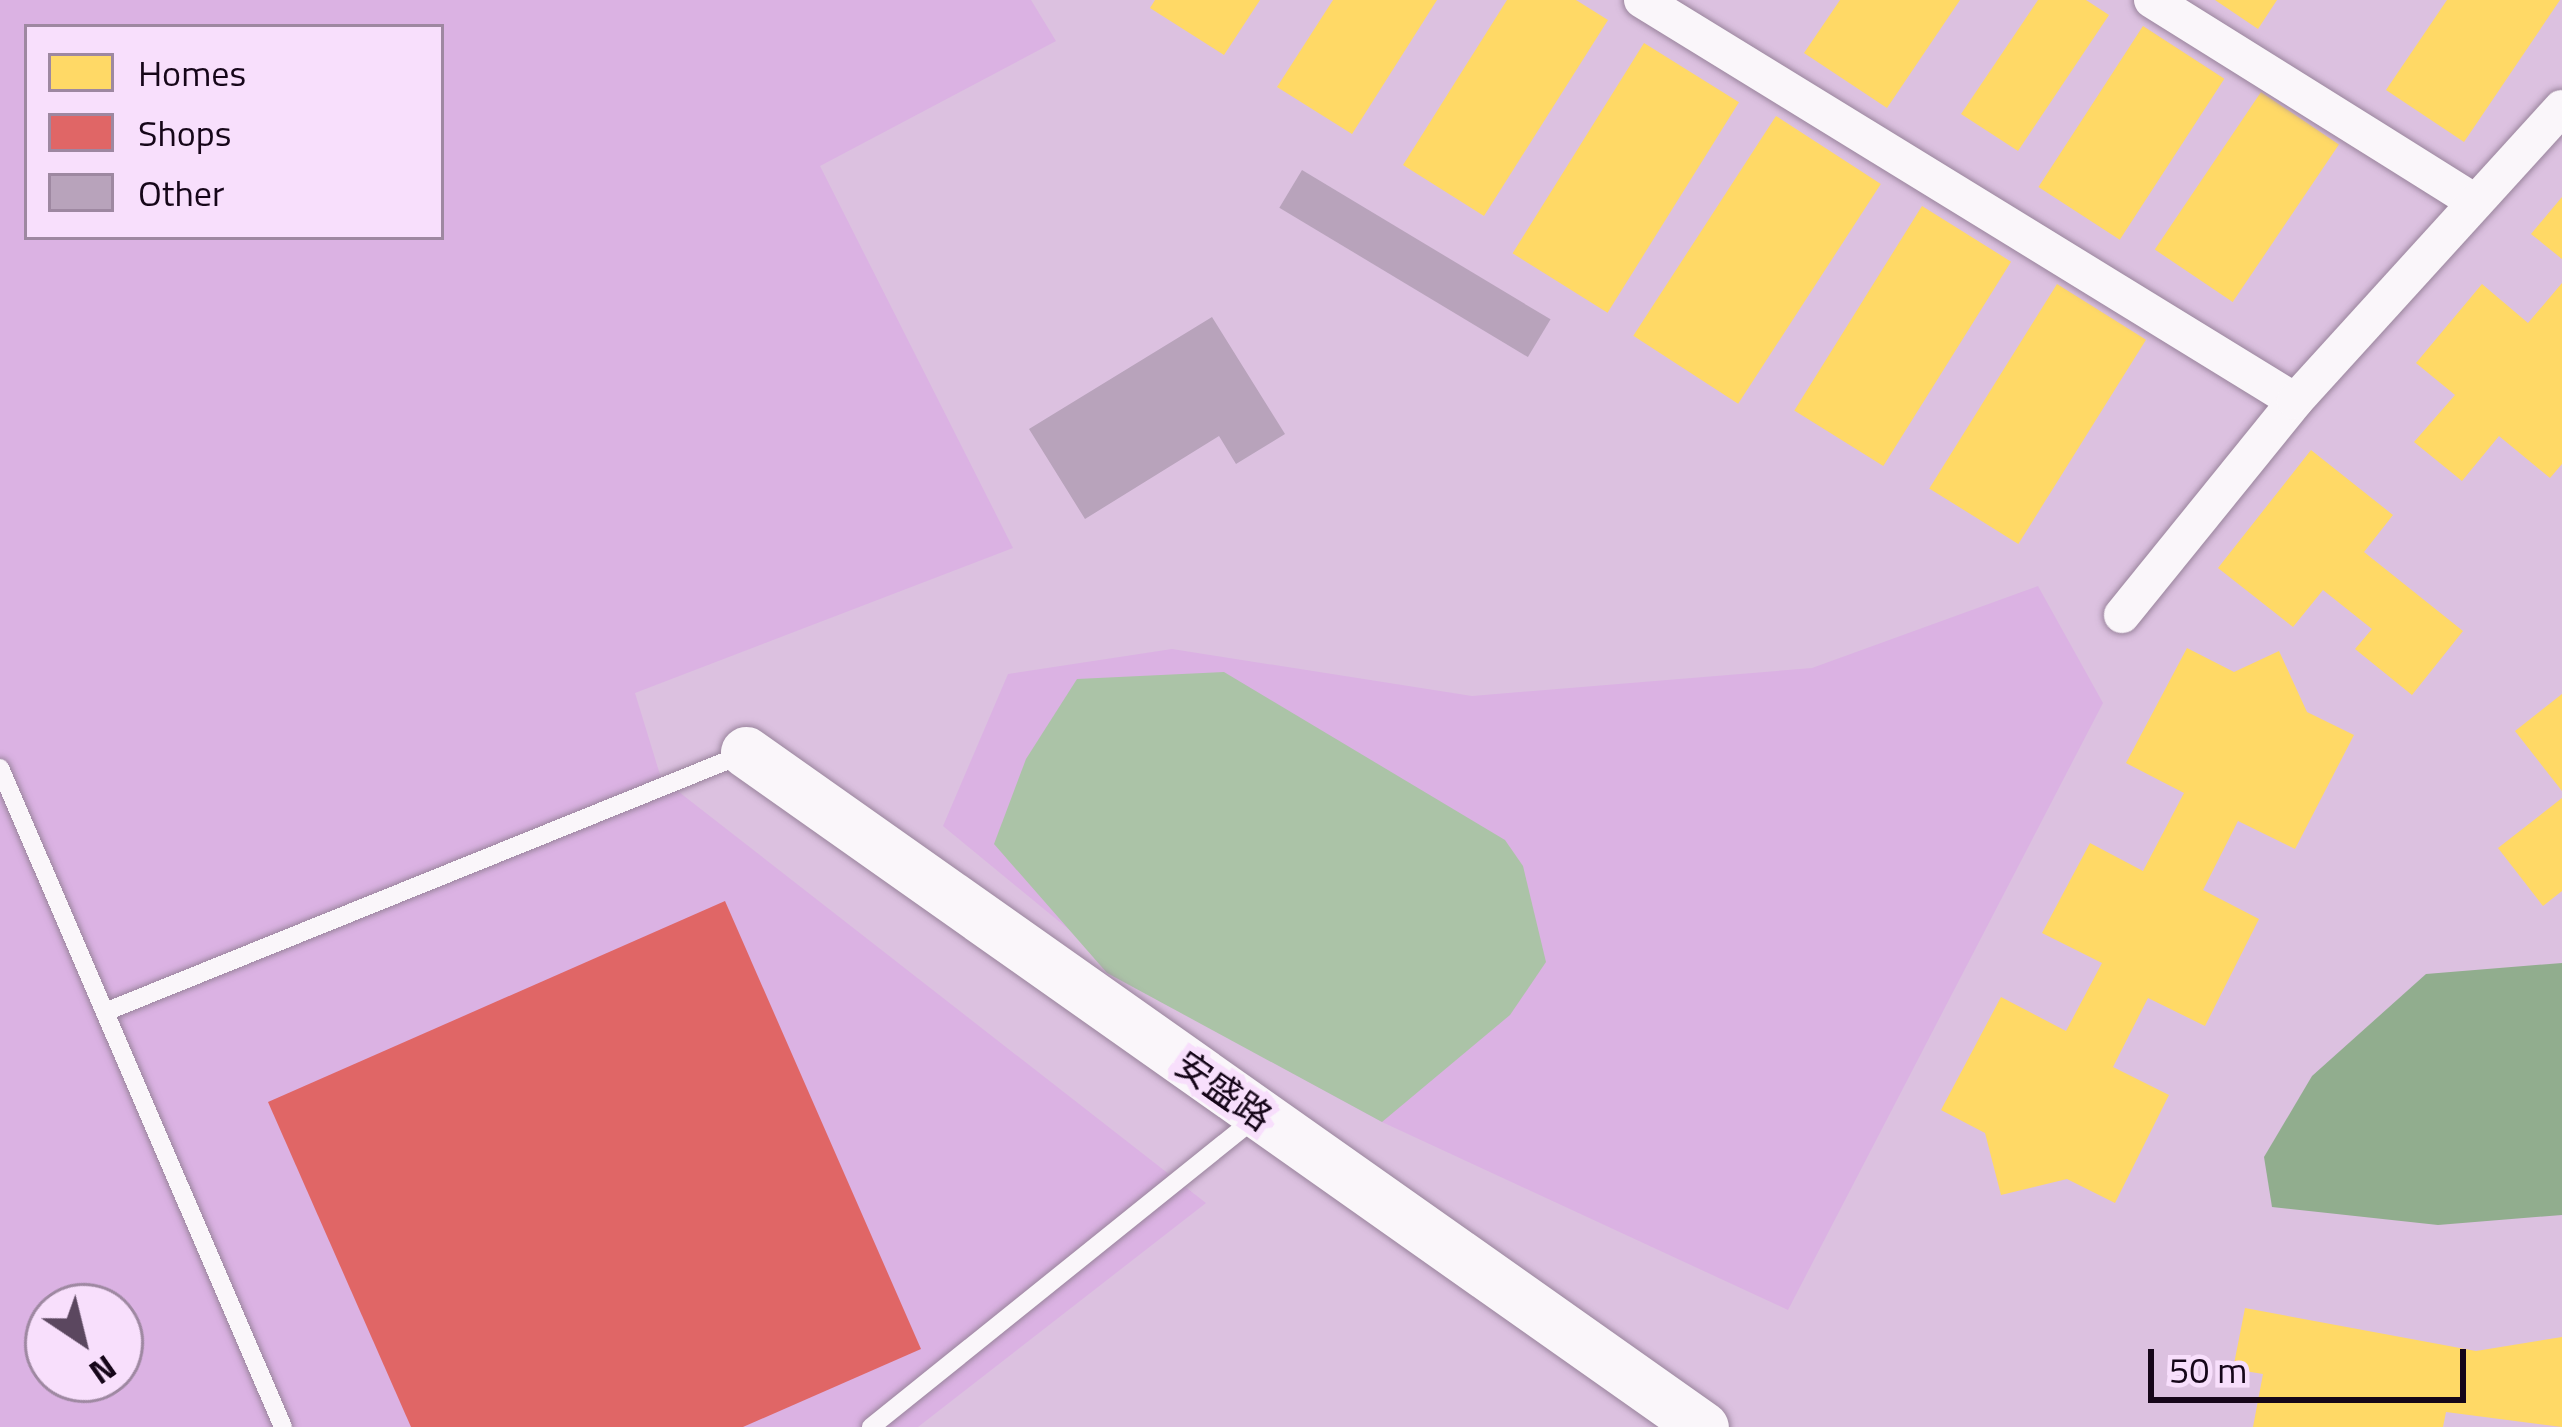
<!DOCTYPE html>
<meta charset="utf-8">
<style>
body{margin:0}
#map{position:relative;width:2562px;height:1427px;overflow:hidden;background:#dcc1e0;font-family:"Titillium Web","Noto Sans SC",sans-serif}
div>[style]{position:absolute}
.built>*{inset:0;background:#dbb2e3}
.green>*{inset:0;background:#abc3a7}
.forest>*{inset:0;background:#91ad8e}
.homes>*{inset:0;background:#ffd966;transform-origin:0 0}
.shops>*{inset:0;background:#e06666}
.building>*{inset:0;background:#b8a3bb;transform-origin:0 0}
.roads{filter:drop-shadow(0 0 3px #99849c) drop-shadow(0 0 3px #99849c)}
.lane>*{height:18px;margin:-9px;padding:0 9px;transform-origin:9px;border-radius:9px;background:#faf6fa}
.street>*{height:36px;margin:-18px;padding:0 18px;transform-origin:18px;border-radius:18px;background:#faf6fa}
.secondary>*{height:51px;margin:-25.5px;padding:0 25.5px;transform-origin:25.5px;border-radius:25.5px;background:#faf6fa}
span{translate:-50% -50%;white-space:nowrap;text-align:center;line-height:1.15;-webkit-text-stroke:12px #f8dffc;paint-order:stroke}
.street-label{font-size:36px;color:#160619}
.legend{position:absolute;left:24px;top:24px;width:420px;height:216px;box-sizing:border-box;background:#f8dffc;border:3px solid #9e88a1;margin:0;padding:15px 21px;list-style:none;font-size:36px;color:#160619}
.legend li{display:flex;align-items:center;gap:24px;height:60px}
.legend b{width:60px;border:3px solid #9e88a1}
.north{position:absolute;left:24px;top:1283px;width:120px;height:120px;box-sizing:border-box;background:#f8dffc;border:3px solid #9e88a1;border-radius:50%;rotate:145deg;font-size:33px;font-weight:700;line-height:48px;text-align:center;color:#160619}
.north::after{content:'';display:block;margin:auto;width:42px;height:54px;background:#5b475f;clip-path:polygon(50% 0,100% 100%,50% 72%,0 100%)}
.scale{position:absolute;left:2148px;top:1349px;width:318px;height:54px;box-sizing:border-box;border:6px solid #160619;border-top:0;padding-left:15px;font-size:36px;line-height:42px;white-space:nowrap;color:#160619;-webkit-text-stroke:9px #f8dffc;paint-order:stroke}
</style>
<div id="map">
<div class="built">
<div style="clip-path:polygon(evenodd,0 0,1031px 0,1056px 41px,820px 166px,1013px 548px,635px 693px,661px 778px,1206px 1203px,918px 1427px,0 1427px,0 0,27px 27px,441px 27px,441px 237px,27px 237px,27px 27px,0 0,48px 1307px,120px 1307px,120px 1379px,48px 1379px,48px 1307px)"></div>
<div style="clip-path:polygon(2038px 586px,2103px 703px,1788px 1310px,1382px 1122px,1146px 993px,943px 826px,1008px 674px,1172px 649px,1472px 696px,1812px 668px)"></div>
</div>
<div class="green">
<div style="clip-path:polygon(1224px 672px,1505px 840px,1523px 866px,1546px 962px,1510px 1015px,1382px 1122px,1107px 973px,994px 844px,1026px 759px,1077px 679px)"></div>
</div>
<div class="forest">
<div style="clip-path:polygon(2562px 963px,2562px 1215px,2438px 1225px,2272px 1207px,2264px 1157px,2312px 1076px,2426px 974px)"></div>
</div>
<div class="homes">
<div style="clip-path:polygon(1155px 0,1260px 0,1224px 55px,1150px 8px)"></div>
<div style="clip-path:polygon(1333px 0,1437px 0,1352px 134px,1277px 87px)"></div>
<div style="clip-path:polygon(1507px 0,1576px 0,1608px 20px,1484px 216px,1403px 165px)"></div>
<div style="clip-path:polygon(1840px 0,1960px 0,1887px 108px,1804px 53px)"></div>
<div style="clip-path:polygon(2038px 0,2086px 0,2109px 15px,2018px 151px,1961px 114px)"></div>
<div style="clip-path:polygon(2215px 0,2277px 0,2258px 29px)"></div>
<div style="clip-path:polygon(2447px 0,2560px 0,2464px 142px,2386px 90px)"></div>
<div style="left:2143px;top:26px;width:97px;height:192px;rotate:33deg"></div>
<div style="left:1644px;top:43px;width:112px;height:248px;rotate:32deg"></div>
<div style="left:2261px;top:92px;width:94px;height:190px;rotate:34deg"></div>
<div style="left:1776px;top:116px;width:125px;height:262px;rotate:33deg"></div>
<div style="clip-path:polygon(2562px 197px,2562px 259px,2531px 234px)"></div>
<div style="left:1922px;top:206px;width:105px;height:241px;rotate:32deg"></div>
<div style="clip-path:polygon(2562px 283px,2562px 464px,2550px 478px,2499px 436px,2462px 481px,2414px 442px,2455px 395px,2416px 363px,2482px 284px,2528px 323px)"></div>
<div style="left:2057px;top:284px;width:105px;height:241px;rotate:32deg"></div>
<div style="clip-path:polygon(2311px 450px,2393px 515px,2364px 552px,2463px 631px,2412px 695px,2355px 649px,2372px 629px,2323px 590px,2293px 627px,2218px 568px)"></div>
<div style="clip-path:polygon(2187px 648px,2234px 672px,2279px 651px,2307px 712px,2354px 735px,2295px 849px,2238px 821px,2203px 890px,2259px 919px,2205px 1026px,2148px 998px,2113px 1067px,2169px 1095px,2115px 1203px,2067px 1179px,2001px 1195px,1985px 1133px,1941px 1110px,2001px 997px,2066px 1031px,2102px 963px,2042px 933px,2090px 843px,2143px 871px,2184px 793px,2126px 763px)"></div>
<div style="clip-path:polygon(2562px 694px,2562px 791px,2515px 731px)"></div>
<div style="clip-path:polygon(2562px 798px,2562px 891px,2543px 906px,2498px 848px)"></div>
<div style="clip-path:polygon(2245px 1308px,2476px 1351px,2562px 1337px,2562px 1427px,2446px 1412px,2443px 1427px,2253px 1427px,2263px 1374px,2233px 1369px)"></div>
</div>
<div class="shops">
<div style="clip-path:polygon(725px 901px,921px 1349px,743px 1427px,411px 1427px,268px 1102px)"></div>
</div>
<div class="building">
<div style="left:1302px;top:170px;width:290px;height:44px;rotate:31deg"></div>
<div style="clip-path:polygon(1212px 317px,1285px 434px,1236px 464px,1219px 436px,1085px 519px,1029px 429px)"></div>
</div>
<div class="roads">
<div class="lane">
<div style="left:0;top:768px;width:717px;rotate:66.76deg"></div>
<div style="left:105px;top:1012px;width:691px;rotate:-22deg"></div>
<div style="left:871px;top:1427px;width:494px;rotate:-38.8deg"></div>
</div>
<div class="street">
<div style="left:1642px;top:0;width:766px;rotate:31.55deg"></div>
<div style="left:2152px;top:0;width:381px;rotate:32deg"></div>
<div style="left:2122px;top:615px;width:275px;rotate:-51deg"></div>
<div style="left:2295px;top:401px;width:396px;rotate:-47.7deg"></div>
</div>
<div class="secondary">
<div style="left:746px;top:752px;width:1171px;rotate:35.2deg"></div>
</div>
</div>
<div class="street-label">
<span style="left:1224px;top:1090px;rotate:35deg">安盛路</span>
</div>
<ul class="legend">
<li><b style="height:33px;background:#ffd966"></b>Homes</li>
<li><b style="height:33px;background:#e06666"></b>Shops</li>
<li><b style="height:33px;background:#b8a3bb"></b>Other</li>
</ul>
<div class="north">N</div>
<div class="scale">50 m</div>
</div>
